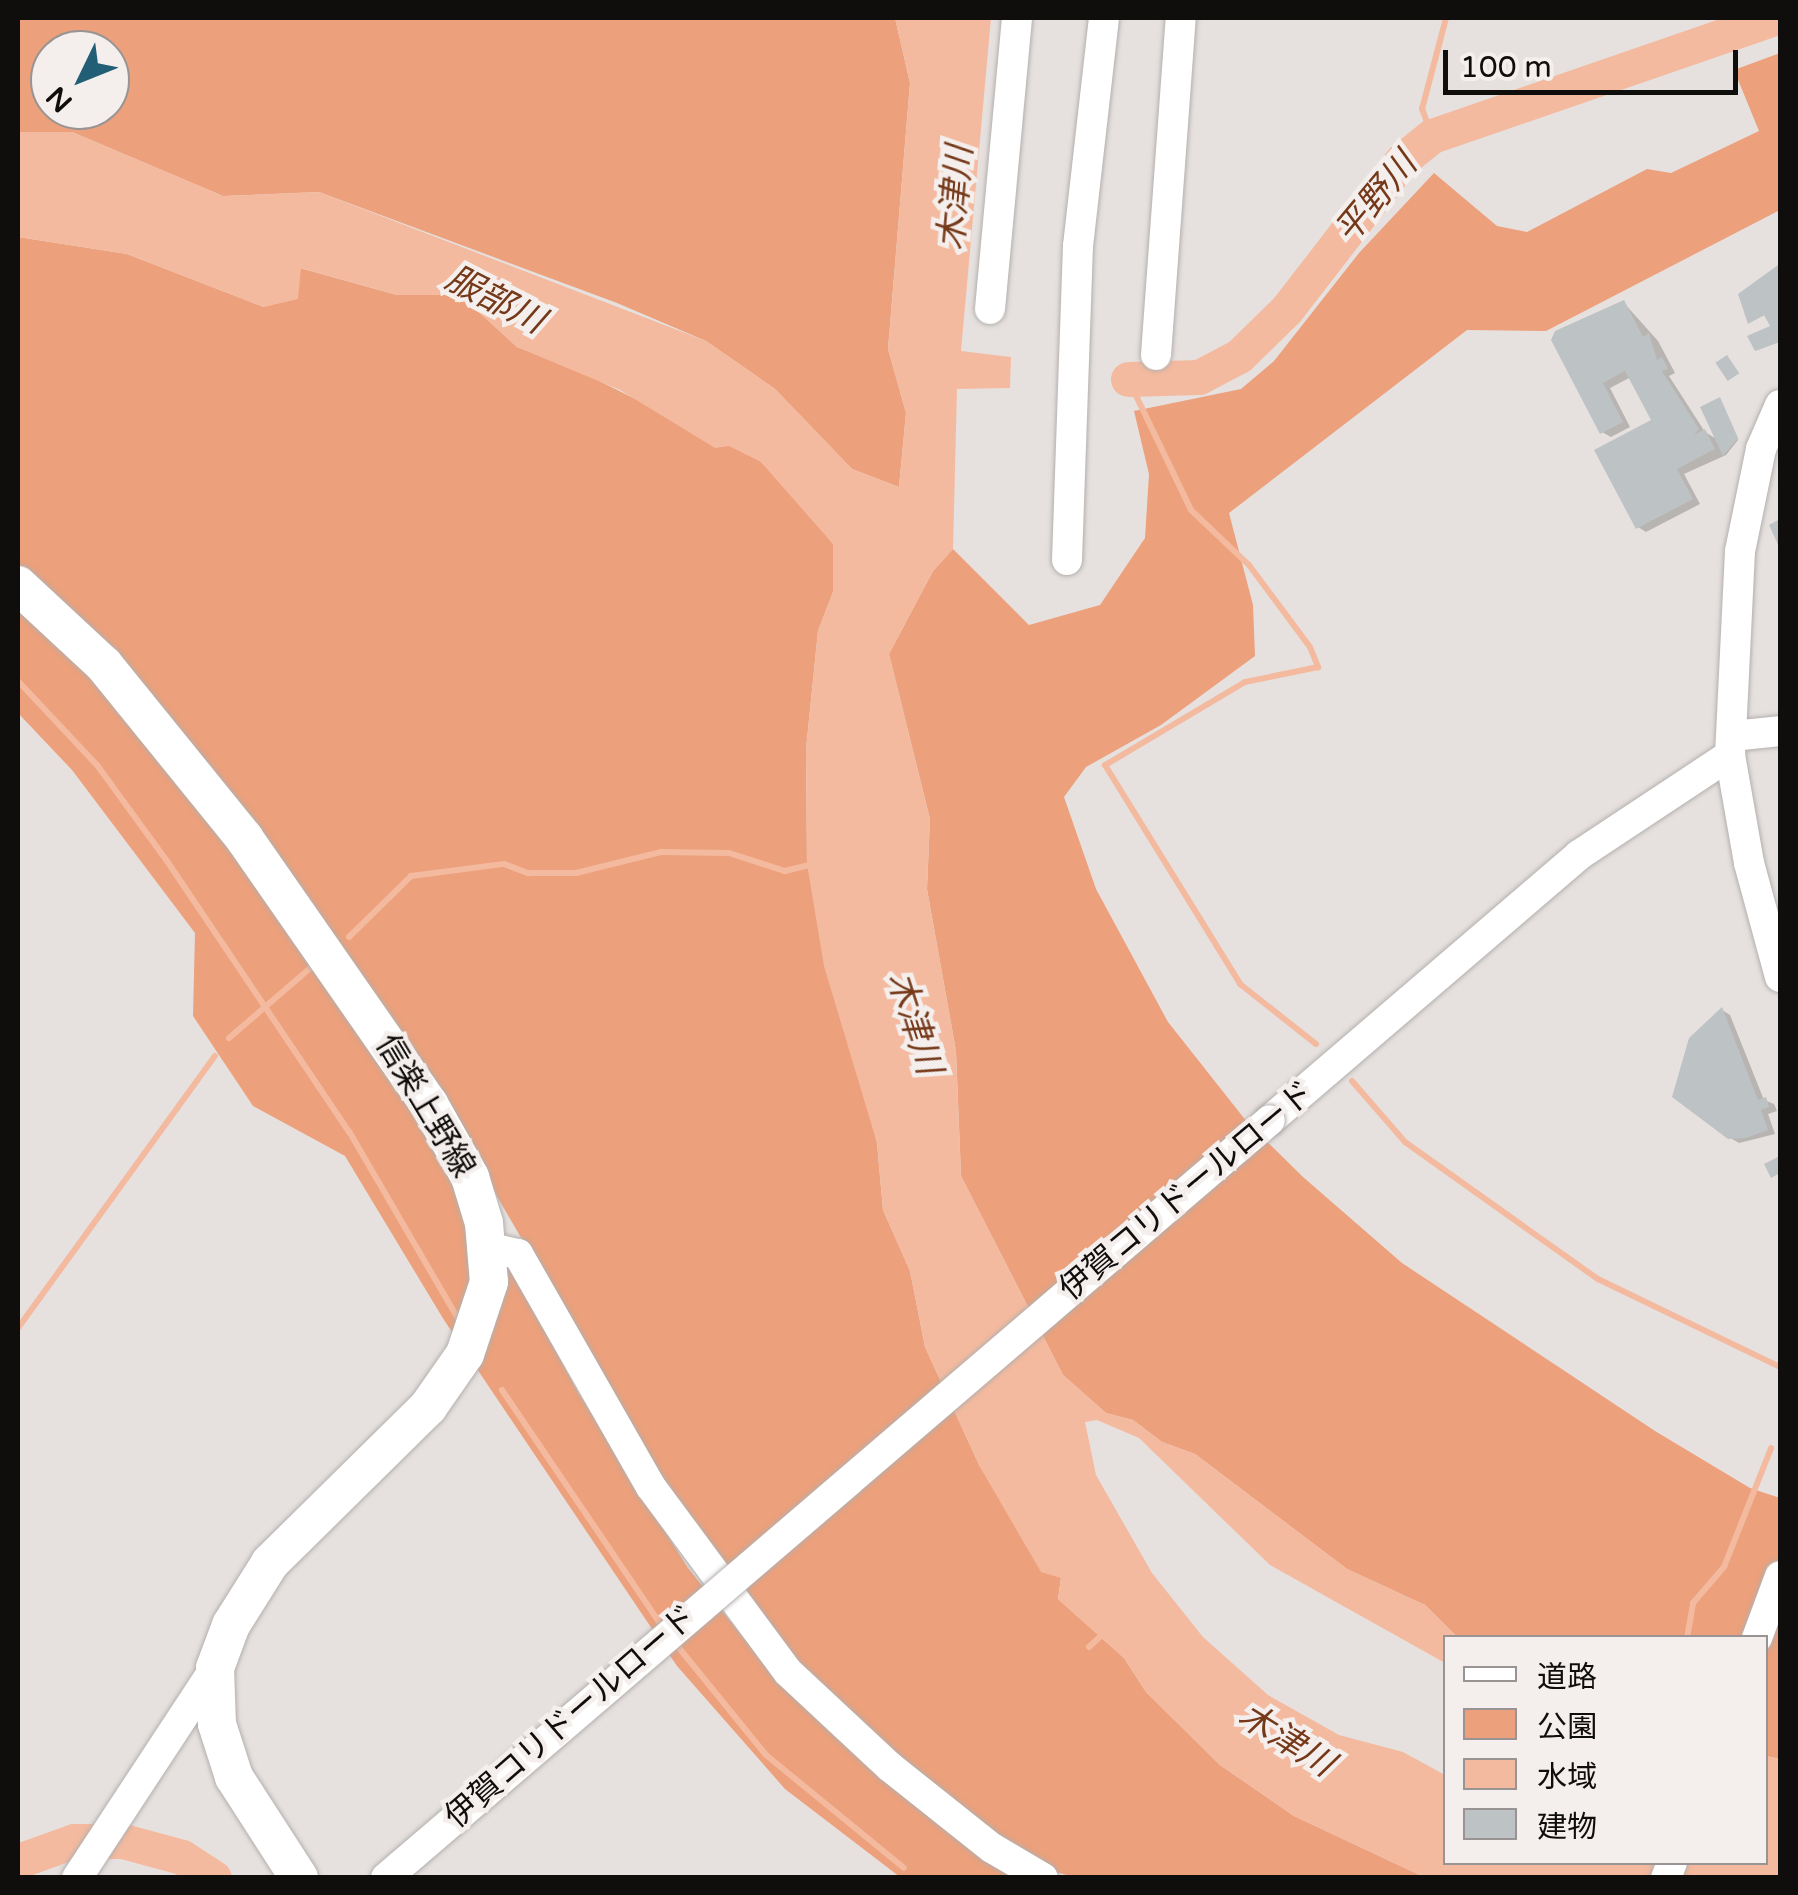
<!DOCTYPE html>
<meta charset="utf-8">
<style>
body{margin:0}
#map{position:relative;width:1798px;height:1895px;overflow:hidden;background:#e6e1df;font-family:"Varela Round","Noto Sans JP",sans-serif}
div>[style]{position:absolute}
.green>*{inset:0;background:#eca07b}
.water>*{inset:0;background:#f4ba9f}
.shadow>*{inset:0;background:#0003}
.stream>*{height:6px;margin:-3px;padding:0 3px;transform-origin:3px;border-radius:3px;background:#f4ba9f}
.river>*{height:35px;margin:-17.5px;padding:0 17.5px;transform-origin:17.5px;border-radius:17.5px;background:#f4ba9f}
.building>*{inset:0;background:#bdc2c5;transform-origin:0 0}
.roads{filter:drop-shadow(0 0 2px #b4afad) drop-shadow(0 0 2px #b4afad)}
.minor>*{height:30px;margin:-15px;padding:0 15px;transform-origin:15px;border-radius:15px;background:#fff}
.major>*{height:38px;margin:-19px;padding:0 19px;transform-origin:19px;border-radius:19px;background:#fff}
.bridges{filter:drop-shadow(0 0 2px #b4afad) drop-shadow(0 0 2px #b4afad)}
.minor-bridge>*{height:30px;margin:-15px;padding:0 15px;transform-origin:15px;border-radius:15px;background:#fff}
span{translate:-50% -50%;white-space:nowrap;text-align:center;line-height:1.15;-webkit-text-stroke:9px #f4eeec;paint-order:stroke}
.street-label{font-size:32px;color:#100e0d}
.water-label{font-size:35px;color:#753919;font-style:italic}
.frame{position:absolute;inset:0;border:20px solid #100e0d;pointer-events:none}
.legend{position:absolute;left:1443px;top:1635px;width:325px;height:230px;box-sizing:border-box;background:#f4eeec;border:2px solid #999493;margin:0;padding:12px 18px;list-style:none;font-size:30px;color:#100e0d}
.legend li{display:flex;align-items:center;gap:20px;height:50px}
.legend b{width:50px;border:2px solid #999493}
.north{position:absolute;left:30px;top:30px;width:100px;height:100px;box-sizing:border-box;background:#f4eeec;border:2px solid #999493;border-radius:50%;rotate:227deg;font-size:28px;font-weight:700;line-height:40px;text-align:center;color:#100e0d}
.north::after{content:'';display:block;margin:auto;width:35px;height:45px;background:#225e76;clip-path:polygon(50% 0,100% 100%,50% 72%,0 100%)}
.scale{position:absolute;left:1443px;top:50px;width:295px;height:45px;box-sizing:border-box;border:5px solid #100e0d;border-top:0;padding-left:12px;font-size:30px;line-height:35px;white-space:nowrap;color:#100e0d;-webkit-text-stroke:8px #f4eeec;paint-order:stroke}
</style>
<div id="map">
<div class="green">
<div style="clip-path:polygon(evenodd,18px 18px,895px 18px,910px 83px,888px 349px,906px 413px,899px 487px,852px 469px,775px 389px,706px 341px,617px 303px,319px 192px,223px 196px,72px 132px,18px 132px,18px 18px,50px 50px,110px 50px,110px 110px,50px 110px,50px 50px)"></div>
<div style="clip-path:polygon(1780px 53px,1780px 210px,1546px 331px,1467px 330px,1229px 513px,1253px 605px,1255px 656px,1161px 725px,1086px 767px,1064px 797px,1096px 889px,1168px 1022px,1247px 1122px,1303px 1177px,1402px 1263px,1655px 1431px,1750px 1488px,1780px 1498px,1780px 1759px,1766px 1756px,1766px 1638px,1457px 1637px,1425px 1605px,1347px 1569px,1195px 1454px,1162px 1442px,1133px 1420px,1106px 1413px,1063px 1375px,961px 1176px,956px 1051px,927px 889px,930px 819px,889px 654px,933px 571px,953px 549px,1029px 625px,1100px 605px,1145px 538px,1149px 474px,1134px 411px,1241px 389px,1274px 361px,1359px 253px,1434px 173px,1497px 226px,1527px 232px,1647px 169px,1671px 173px,1759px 131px,1734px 70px)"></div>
<div style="clip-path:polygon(18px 237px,127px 254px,264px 307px,300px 268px,397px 295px,460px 295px,517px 347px,573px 368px,760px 461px,785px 484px,833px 544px,833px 592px,818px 631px,806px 749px,807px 865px,877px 1143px,883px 1210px,910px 1271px,925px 1347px,980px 1467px,1061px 1578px,1058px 1599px,1124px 1658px,1146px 1692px,1220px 1765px,1294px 1816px,1424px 1877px,1077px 1878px,1056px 1872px,998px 1839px,833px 1706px,699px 1544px,473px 1155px,18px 571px)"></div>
<div style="clip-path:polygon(18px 596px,178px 766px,442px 1146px,477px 1257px,511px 1269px,578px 1392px,688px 1568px,766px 1666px,831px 1733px,1014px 1877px,900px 1877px,785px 1789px,677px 1666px,444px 1320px,345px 1156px,253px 1106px,193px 1016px,195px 933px,72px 770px,18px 713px)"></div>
</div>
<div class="water">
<div style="clip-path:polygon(895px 18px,991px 18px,961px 351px,1011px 357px,1010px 388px,957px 389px,953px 549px,933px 571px,889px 654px,930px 819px,927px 889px,956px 1051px,961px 1176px,1063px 1375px,1106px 1413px,1133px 1420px,1162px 1442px,1195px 1454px,1347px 1569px,1425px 1605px,1457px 1637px,1446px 1638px,1445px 1663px,1270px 1565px,1139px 1438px,1097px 1420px,1085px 1422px,1096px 1475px,1152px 1573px,1203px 1637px,1268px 1695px,1339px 1735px,1403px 1752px,1445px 1775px,1446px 1862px,1766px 1862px,1766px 1756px,1780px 1759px,1780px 1877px,1424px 1877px,1294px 1816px,1220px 1765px,1146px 1692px,1124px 1658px,1058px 1599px,1061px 1578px,1041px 1572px,980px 1467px,925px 1347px,910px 1271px,883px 1210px,877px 1143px,824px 966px,807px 864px,806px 749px,818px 631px,833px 592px,833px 544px,760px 461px,729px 446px,715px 448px,620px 390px,517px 347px,460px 295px,397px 295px,301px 268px,298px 299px,264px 307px,127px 254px,18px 237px,18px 132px,72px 132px,223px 196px,319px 192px,706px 341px,775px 389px,852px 469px,899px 487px,906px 413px,888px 349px,910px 83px)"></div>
</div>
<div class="shadow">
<div style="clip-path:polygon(1778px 268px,1780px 341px,1758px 350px,1773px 328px,1767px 314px,1750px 322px,1741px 295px)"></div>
<div style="clip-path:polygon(1624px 303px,1658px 341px,1675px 373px,1669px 376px,1705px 432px,1718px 440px,1720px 400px,1738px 440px,1726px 455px,1684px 474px,1700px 504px,1646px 532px,1638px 527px,1654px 421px,1631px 377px,1610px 388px,1630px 427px,1611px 437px,1602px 432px,1554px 340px)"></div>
<div style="clip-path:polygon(1722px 1010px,1730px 1015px,1764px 1100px,1774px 1104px,1777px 1111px,1768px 1114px,1775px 1134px,1739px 1143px,1729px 1137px)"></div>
</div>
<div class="stream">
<div style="left:1432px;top:136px;width:29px;rotate:-110deg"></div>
<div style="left:1422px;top:109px;width:94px;rotate:-75.2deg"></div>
<div style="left:1128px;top:379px;width:145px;rotate:64.3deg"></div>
<div style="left:1191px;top:510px;width:80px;rotate:43.5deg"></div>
<div style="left:1249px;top:565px;width:102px;rotate:53.4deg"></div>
<div style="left:1310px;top:647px;width:22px;rotate:68deg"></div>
<div style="left:1318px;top:667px;width:75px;rotate:168.4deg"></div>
<div style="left:1245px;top:682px;width:163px;rotate:149.3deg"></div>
<div style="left:1105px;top:765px;width:257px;rotate:58.3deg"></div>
<div style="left:1240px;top:984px;width:97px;rotate:38.3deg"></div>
<div style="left:18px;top:681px;width:115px;rotate:46.8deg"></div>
<div style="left:97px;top:765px;width:119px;rotate:53.9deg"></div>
<div style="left:167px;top:861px;width:328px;rotate:56.1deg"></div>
<div style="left:350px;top:1133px;width:221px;rotate:59.8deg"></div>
<div style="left:349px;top:937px;width:87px;rotate:-44.5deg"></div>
<div style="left:411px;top:876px;width:94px;rotate:-7.4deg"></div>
<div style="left:504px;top:864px;width:26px;rotate:21deg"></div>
<div style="left:528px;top:873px;width:48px"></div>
<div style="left:576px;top:873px;width:88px;rotate:-13.9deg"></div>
<div style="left:661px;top:852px;width:68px;rotate:0.8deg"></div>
<div style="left:729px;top:853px;width:59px;rotate:17.8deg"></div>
<div style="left:785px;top:871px;width:29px;rotate:-14deg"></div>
<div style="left:229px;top:1038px;width:113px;rotate:-40.7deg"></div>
<div style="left:1352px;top:1081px;width:81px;rotate:49deg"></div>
<div style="left:1405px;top:1142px;width:237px;rotate:35.4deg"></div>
<div style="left:1598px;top:1279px;width:202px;rotate:25.8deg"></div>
<div style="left:18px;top:1328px;width:336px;rotate:-54.1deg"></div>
<div style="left:502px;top:1390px;width:289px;rotate:55.9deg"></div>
<div style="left:1687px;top:1638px;width:36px;rotate:-80deg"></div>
<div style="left:1693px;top:1603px;width:48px;rotate:-49.3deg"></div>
<div style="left:1724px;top:1567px;width:128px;rotate:-68.4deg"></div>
<div style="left:675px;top:1643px;width:144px;rotate:50.9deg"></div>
<div style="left:766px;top:1755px;width:178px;rotate:39.3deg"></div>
<div style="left:1089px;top:1647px;width:23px;rotate:-43deg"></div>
</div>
<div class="river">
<div style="left:1128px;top:379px;width:71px;rotate:-1.6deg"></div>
<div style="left:1199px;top:377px;width:45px;rotate:-27.7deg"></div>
<div style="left:1239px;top:356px;width:67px;rotate:-44.4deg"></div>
<div style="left:1287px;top:309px;width:188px;rotate:-52.3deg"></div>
<div style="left:1402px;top:160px;width:38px;rotate:-39deg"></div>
<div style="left:1432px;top:136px;width:362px;rotate:-19deg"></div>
<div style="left:18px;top:1861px;width:59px;rotate:-19.7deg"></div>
<div style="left:74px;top:1841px;width:49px"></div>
<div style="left:123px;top:1841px;width:61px;rotate:15.2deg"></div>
<div style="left:182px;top:1857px;width:38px;rotate:33deg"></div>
</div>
<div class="building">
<div style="clip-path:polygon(1778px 265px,1780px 342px,1755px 351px,1747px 336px,1770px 326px,1764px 315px,1748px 324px,1738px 294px)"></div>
<div style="clip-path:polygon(1624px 300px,1643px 337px,1649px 333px,1657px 360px,1662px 357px,1668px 369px,1662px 371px,1699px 429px,1694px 435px,1705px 429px,1715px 449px,1677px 469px,1693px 499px,1636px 529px,1594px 450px,1651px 420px,1625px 371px,1603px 383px,1623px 422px,1600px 434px,1551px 340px,1555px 331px)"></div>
<div style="left:1727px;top:355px;width:22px;height:14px;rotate:56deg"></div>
<div style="clip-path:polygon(1720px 397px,1738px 438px,1723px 456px,1700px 407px)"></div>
<div style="clip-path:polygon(1780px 519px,1780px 549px,1769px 525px)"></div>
<div style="clip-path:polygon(1722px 1007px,1758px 1100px,1766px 1097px,1769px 1107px,1761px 1110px,1768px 1130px,1746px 1138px,1728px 1139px,1672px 1097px,1689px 1038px)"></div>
<div style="clip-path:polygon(1780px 1156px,1780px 1173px,1771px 1178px,1764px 1164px)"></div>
</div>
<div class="roads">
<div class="minor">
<div style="left:990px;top:309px;width:292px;rotate:-84.7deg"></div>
<div style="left:1156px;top:355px;width:338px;rotate:-85.8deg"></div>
<div style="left:1780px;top:405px;width:48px;rotate:113.4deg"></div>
<div style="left:1761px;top:449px;width:104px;rotate:101.6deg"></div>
<div style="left:1740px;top:551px;width:204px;rotate:92.8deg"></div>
<div style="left:1730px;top:755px;width:110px;rotate:80deg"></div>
<div style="left:1749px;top:863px;width:118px;rotate:74.8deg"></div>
<div style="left:1067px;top:560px;width:314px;rotate:-88deg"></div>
<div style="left:1078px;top:246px;width:229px;rotate:-83.5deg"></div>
<div style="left:1732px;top:736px;width:48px;rotate:-5.9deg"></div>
<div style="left:1270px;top:1120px;width:407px;rotate:-40.6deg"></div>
<div style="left:1579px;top:855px;width:181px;rotate:-33.5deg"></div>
<div style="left:487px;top:1247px;width:32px;rotate:13deg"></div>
<div style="left:518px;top:1254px;width:268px;rotate:60.3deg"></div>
<div style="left:651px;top:1487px;width:230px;rotate:53.5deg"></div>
<div style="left:788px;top:1672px;width:139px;rotate:43deg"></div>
<div style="left:890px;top:1767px;width:130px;rotate:38.5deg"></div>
<div style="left:992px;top:1848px;width:59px;rotate:30.5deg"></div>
<div style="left:1757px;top:1638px;width:66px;rotate:-69.6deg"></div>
<div style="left:77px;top:1878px;width:251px;rotate:-56.7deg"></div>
<div style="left:1666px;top:1878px;width:17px;rotate:-69deg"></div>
</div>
<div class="major">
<div style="left:18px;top:585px;width:117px;rotate:42.9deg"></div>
<div style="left:104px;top:665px;width:223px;rotate:51deg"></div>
<div style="left:244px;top:838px;width:324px;rotate:55.2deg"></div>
<div style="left:429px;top:1104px;width:84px;rotate:60.7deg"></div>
<div style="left:470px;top:1177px;width:48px;rotate:73.1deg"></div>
<div style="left:484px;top:1223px;width:59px;rotate:85.2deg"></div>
<div style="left:489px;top:1282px;width:76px;rotate:108.4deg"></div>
<div style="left:465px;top:1354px;width:65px;rotate:124.9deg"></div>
<div style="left:428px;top:1407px;width:222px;rotate:135.4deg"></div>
<div style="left:270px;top:1563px;width:73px;rotate:122.2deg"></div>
<div style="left:231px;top:1625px;width:46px;rotate:110.4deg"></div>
<div style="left:215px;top:1668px;width:56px;rotate:88deg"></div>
<div style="left:217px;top:1724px;width:56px;rotate:72.2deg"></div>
<div style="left:234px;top:1777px;width:120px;rotate:57.2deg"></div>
</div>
</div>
<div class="bridges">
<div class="minor-bridge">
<div style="left:386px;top:1878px;width:1164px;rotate:-40.61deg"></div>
</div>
</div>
<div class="street-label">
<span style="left:425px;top:1106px;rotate:59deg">信楽上野線</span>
<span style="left:1187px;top:1191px;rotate:-40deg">伊賀コリドールロード</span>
<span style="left:571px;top:1717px;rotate:-41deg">伊賀コリドールロード</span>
</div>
<div class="water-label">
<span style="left:956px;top:198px;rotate:-85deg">木津川</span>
<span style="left:1376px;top:198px;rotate:-50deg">平野川</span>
<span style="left:495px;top:300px;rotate:27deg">服部川</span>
<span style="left:914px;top:1023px;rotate:72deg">木津川</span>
<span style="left:1286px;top:1740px;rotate:32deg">木津川</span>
</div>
<div class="frame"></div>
<ul class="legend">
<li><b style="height:12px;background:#fff"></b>道路</li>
<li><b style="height:28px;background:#eca07b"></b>公園</li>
<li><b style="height:28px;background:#f4ba9f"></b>水域</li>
<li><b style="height:28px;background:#bdc2c5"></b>建物</li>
</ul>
<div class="north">N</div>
<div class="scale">100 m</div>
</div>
